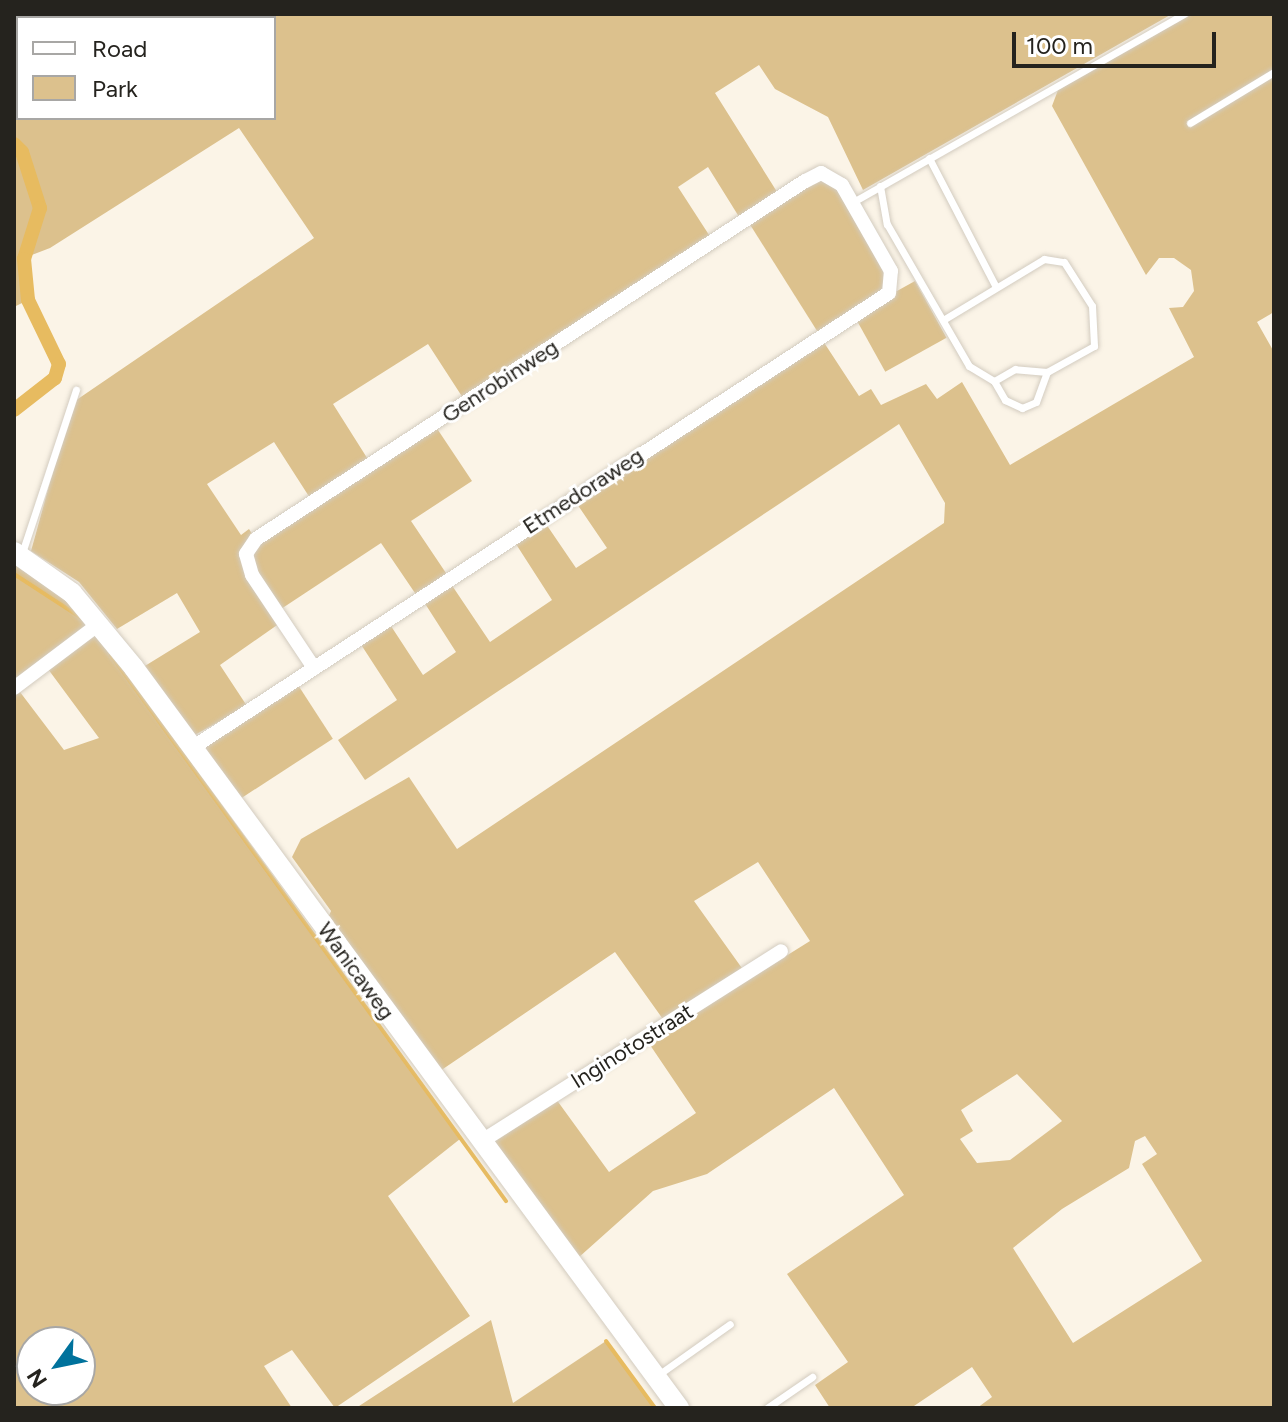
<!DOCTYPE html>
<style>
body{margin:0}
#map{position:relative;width:1288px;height:1422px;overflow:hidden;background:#fbf4e7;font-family:Figtree,sans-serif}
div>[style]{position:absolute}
.green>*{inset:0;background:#dcc18d;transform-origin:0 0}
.stream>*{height:4px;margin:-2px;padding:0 2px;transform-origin:2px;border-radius:2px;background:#e7bb60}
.canal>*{height:14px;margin:-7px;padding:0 7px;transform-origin:7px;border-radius:7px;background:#e7bb60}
.roads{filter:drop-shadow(0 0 2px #d3ccc0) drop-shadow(0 0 2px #d3ccc0)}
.lane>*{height:7px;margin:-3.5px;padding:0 3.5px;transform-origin:3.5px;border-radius:3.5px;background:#fff}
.street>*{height:14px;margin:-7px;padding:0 7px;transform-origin:7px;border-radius:7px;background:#fff}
.secondary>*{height:20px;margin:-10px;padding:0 10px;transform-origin:10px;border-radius:10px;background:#fff}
span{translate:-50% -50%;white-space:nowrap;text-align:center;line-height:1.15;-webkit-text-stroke:6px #fff;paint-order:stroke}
.street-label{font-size:22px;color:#25231e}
.frame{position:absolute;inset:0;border:16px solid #25231e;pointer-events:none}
.legend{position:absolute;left:16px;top:16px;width:260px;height:104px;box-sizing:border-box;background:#fff;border:2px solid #a8a7a5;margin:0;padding:10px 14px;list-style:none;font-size:24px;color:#25231e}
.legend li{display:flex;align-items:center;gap:16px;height:40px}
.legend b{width:40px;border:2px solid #a8a7a5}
.north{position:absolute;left:16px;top:1326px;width:80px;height:80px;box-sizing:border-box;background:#fff;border:2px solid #a8a7a5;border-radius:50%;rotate:237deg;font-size:22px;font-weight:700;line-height:32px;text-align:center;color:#25231e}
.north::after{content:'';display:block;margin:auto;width:28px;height:36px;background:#00729c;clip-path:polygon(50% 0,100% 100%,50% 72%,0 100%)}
.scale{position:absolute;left:1012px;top:32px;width:204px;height:36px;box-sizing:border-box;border:4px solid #25231e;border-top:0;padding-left:10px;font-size:24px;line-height:28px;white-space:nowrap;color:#25231e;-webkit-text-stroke:6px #fff;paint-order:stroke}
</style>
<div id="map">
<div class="green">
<div style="clip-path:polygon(evenodd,14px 14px,1172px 14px,863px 190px,828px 117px,775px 89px,759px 65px,715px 93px,779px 195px,741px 220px,708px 167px,678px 187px,711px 238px,463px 398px,428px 344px,333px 404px,369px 461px,310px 498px,274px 442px,207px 484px,241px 535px,249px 529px,254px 537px,243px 552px,280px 623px,220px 665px,247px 706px,193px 736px,140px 669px,200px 632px,177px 593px,117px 629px,79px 582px,31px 551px,72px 403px,314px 238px,239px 128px,50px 248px,24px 258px,28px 300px,14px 307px,14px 14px,18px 18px,274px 18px,274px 118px,18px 118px,18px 18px)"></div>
<div style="clip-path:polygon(evenodd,1192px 14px,1274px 14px,1274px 312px,1257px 322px,1274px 352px,1274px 1408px,977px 1408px,992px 1397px,972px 1367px,911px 1408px,830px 1408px,815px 1385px,848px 1362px,787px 1274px,904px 1195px,834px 1088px,707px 1174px,653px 1191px,578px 1258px,493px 1143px,556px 1099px,609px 1172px,696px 1113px,648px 1042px,810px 941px,758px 862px,694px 901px,744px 971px,665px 1022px,615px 952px,440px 1071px,328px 918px,331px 911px,292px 857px,301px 839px,409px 777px,457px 849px,944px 523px,945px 503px,899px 424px,365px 780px,338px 740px,397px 700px,360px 643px,389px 623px,423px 675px,456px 652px,424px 602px,451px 584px,490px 642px,552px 600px,514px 541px,544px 521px,576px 568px,607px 548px,575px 501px,823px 341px,859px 396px,871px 389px,881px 405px,926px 384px,937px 399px,962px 382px,1010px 465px,1194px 357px,1169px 308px,1183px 307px,1194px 291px,1191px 270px,1174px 258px,1159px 258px,1146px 275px,1052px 106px,1058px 90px,1192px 14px,1017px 1074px,1062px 1121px,1010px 1160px,977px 1163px,960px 1139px,973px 1131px,961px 1110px,1017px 1074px,1192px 14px,1145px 1136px,1157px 1154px,1142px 1164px,1202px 1261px,1073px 1343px,1013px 1248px,1062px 1209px,1129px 1168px,1135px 1141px,1145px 1136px)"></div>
<div style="clip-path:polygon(823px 178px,839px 187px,890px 285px,819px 334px,749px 223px)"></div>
<div style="left:915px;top:281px;width:65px;height:70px;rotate:61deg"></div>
<div style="clip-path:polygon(436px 427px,472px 481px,411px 521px,448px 576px,417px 596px,381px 543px,281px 609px,255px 571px,253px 554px,261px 540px)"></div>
<div style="clip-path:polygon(14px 558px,87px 618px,85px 629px,14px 681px)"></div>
<div style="clip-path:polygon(evenodd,95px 634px,460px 1139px,388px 1196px,470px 1316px,335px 1408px,292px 1350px,264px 1366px,292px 1408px,14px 1408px,14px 696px,20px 692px,64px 750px,99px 738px,48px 669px,95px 634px,32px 1342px,80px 1342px,80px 1390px,32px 1390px,32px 1342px)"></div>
<div style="left:298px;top:685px;width:64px;height:112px;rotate:57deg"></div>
<div style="clip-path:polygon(491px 1320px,513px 1403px,606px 1341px,655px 1408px,356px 1408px)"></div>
</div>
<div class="stream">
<div style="left:14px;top:574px;width:79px;rotate:33.1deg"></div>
<div style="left:111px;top:655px;width:674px;rotate:54.12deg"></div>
<div style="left:606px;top:1341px;width:83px;rotate:53.8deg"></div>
</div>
<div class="canal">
<div style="left:14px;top:144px;width:11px;rotate:45deg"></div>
<div style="left:22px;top:152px;width:59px;rotate:72.2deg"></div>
<div style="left:40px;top:208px;width:53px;rotate:107.4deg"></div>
<div style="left:24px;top:259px;width:41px;rotate:84.4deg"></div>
<div style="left:28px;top:300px;width:71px;rotate:64.2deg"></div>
<div style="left:59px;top:364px;width:15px;rotate:106deg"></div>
<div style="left:55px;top:378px;width:52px;rotate:142deg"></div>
</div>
<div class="roads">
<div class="lane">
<div style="left:1190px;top:123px;width:98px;rotate:-31.3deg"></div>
<div style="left:929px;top:158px;width:145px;rotate:62.6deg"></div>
<div style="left:880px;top:186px;width:39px;rotate:80deg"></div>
<div style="left:887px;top:224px;width:164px;rotate:60deg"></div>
<div style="left:969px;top:366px;width:29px;rotate:31deg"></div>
<div style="left:994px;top:381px;width:22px;rotate:60deg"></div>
<div style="left:1005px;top:400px;width:19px;rotate:25deg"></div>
<div style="left:1022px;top:408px;width:15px;rotate:-23deg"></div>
<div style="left:1036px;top:402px;width:32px;rotate:-70deg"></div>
<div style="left:1047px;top:372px;width:32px;rotate:-175deg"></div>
<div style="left:1015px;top:369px;width:24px;rotate:150deg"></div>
<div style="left:853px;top:202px;width:381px;rotate:-29.6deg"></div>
<div style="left:943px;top:320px;width:118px;rotate:-31.1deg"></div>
<div style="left:1044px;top:259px;width:20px;rotate:9deg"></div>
<div style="left:1064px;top:262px;width:52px;rotate:57.5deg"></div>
<div style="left:1092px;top:306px;width:40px;rotate:87.1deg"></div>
<div style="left:1094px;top:346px;width:54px;rotate:151deg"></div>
<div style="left:22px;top:553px;width:172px;rotate:-71.7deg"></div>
<div style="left:658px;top:1375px;width:88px;rotate:-35.3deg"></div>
<div style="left:767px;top:1408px;width:55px;rotate:-34.6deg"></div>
</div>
<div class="street">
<div style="left:14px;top:688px;width:106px;rotate:-37deg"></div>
<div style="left:192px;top:748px;width:832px;rotate:-33.14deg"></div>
<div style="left:889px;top:293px;width:22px;rotate:-85deg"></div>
<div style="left:891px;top:271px;width:99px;rotate:-119.7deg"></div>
<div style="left:842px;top:185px;width:24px;rotate:-150deg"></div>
<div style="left:821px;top:173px;width:18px;rotate:153deg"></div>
<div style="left:805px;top:181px;width:655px;rotate:146.89deg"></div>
<div style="left:256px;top:539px;width:18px;rotate:124deg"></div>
<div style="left:246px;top:554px;width:22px;rotate:74deg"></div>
<div style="left:252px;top:575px;width:112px;rotate:56.3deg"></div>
<div style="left:482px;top:1141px;width:354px;rotate:-32.4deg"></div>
</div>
<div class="secondary">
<div style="left:14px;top:552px;width:71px;rotate:35.3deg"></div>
<div style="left:72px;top:593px;width:97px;rotate:50.4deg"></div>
<div style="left:134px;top:668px;width:919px;rotate:53.63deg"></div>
</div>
</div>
<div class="street-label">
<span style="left:500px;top:381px;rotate:-33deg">Genrobinweg</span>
<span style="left:583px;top:491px;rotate:-33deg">Etmedoraweg</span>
<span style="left:356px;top:971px;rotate:54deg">Wanicaweg</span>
<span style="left:632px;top:1046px;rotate:-32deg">Inginotostraat</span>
</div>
<div class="frame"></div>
<ul class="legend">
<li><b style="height:10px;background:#fff"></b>Road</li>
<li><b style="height:22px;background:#dcc18d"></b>Park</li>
</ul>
<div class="north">N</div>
<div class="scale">100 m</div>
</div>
